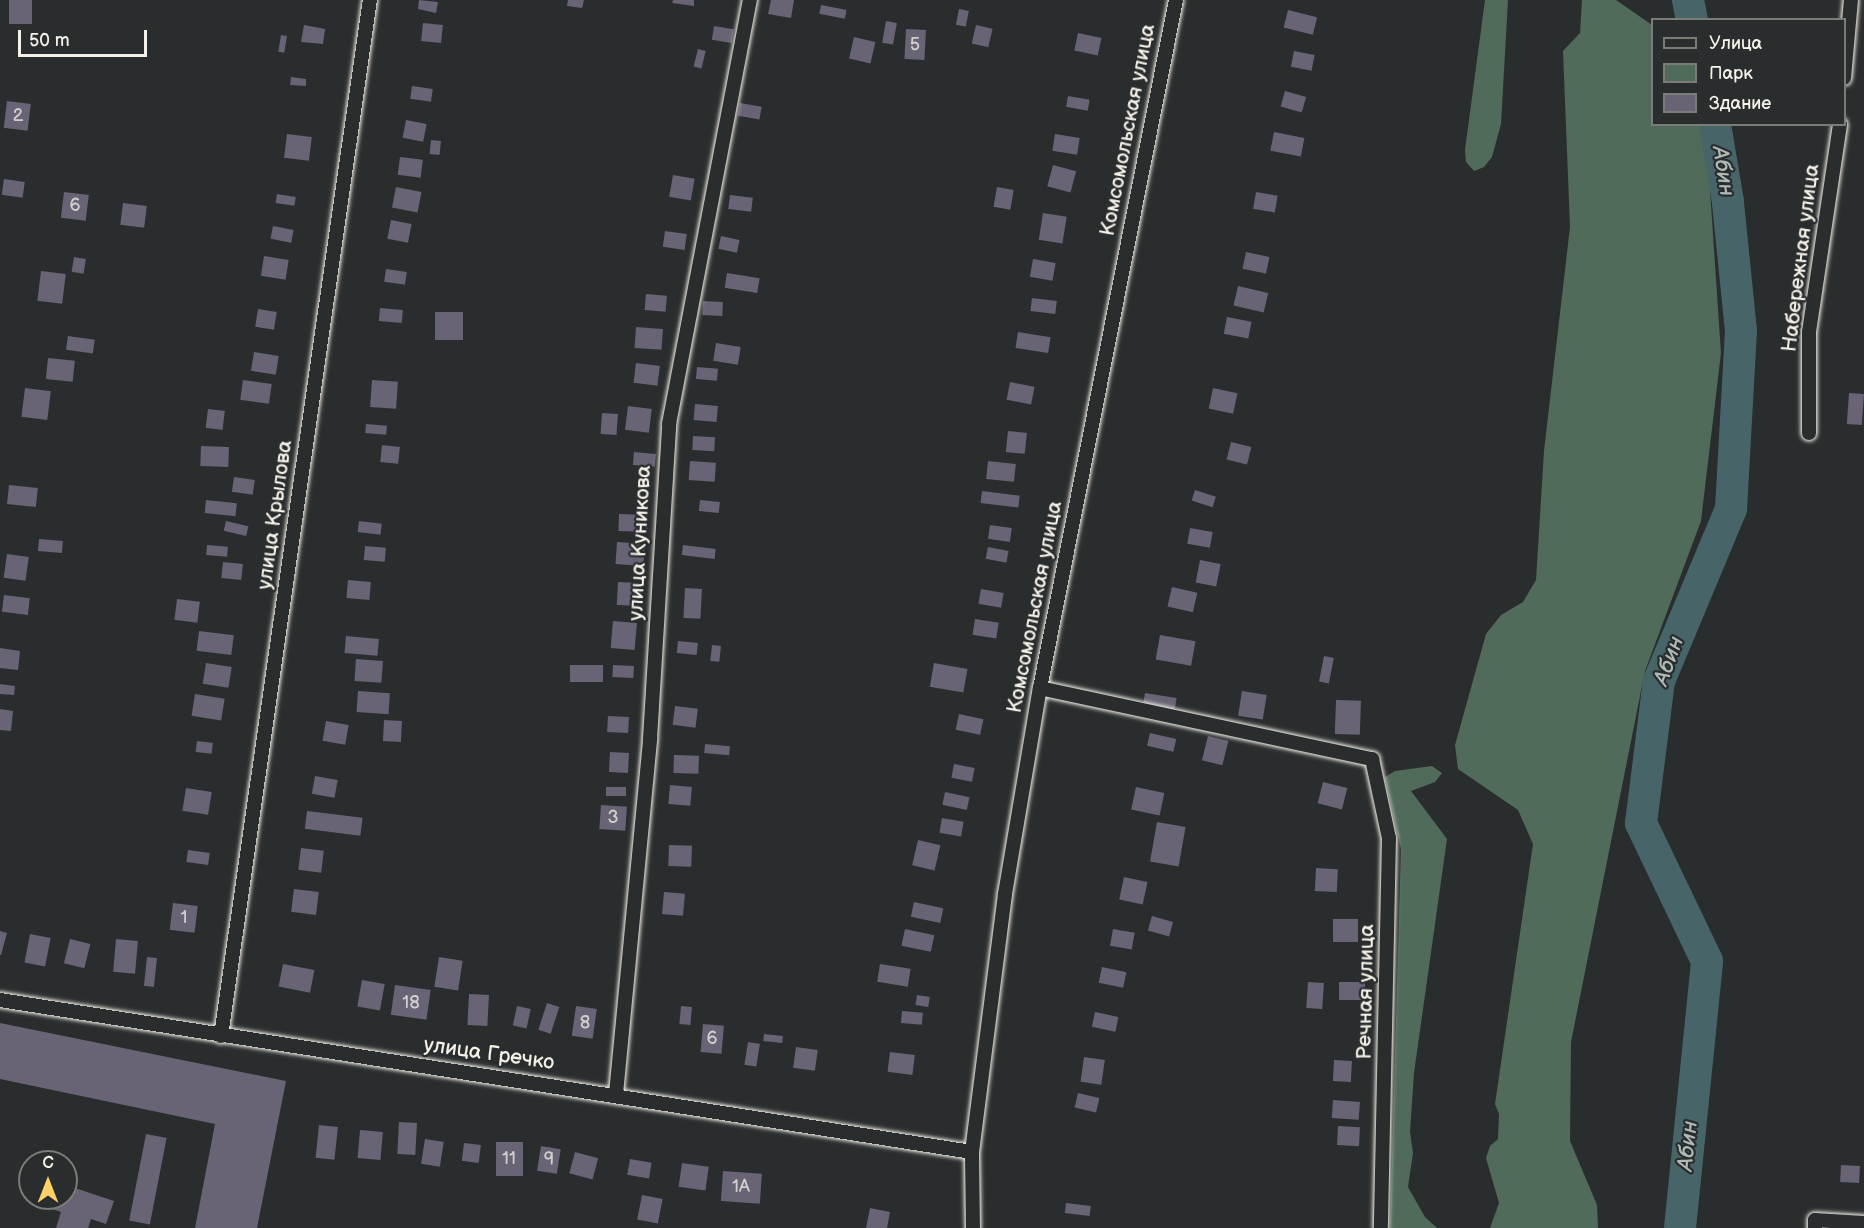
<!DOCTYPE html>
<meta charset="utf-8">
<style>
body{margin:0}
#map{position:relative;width:1864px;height:1228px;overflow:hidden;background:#2a2d2e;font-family:"Balsamiq Sans",sans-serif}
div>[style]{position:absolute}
.green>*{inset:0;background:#506b5a}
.river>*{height:32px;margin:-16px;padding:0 16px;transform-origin:16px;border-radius:16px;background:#476569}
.building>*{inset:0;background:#686375;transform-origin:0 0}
.roads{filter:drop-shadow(0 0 2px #f4f1e8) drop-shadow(0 0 2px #f4f1e8)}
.minor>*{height:14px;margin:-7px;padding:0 7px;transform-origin:7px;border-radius:7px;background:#2a2d2e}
span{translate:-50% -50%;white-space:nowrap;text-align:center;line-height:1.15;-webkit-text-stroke:4.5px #2a2d2e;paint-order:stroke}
.number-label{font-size:18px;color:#d1cecb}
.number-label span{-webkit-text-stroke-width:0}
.street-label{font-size:21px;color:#f4f1e8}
.water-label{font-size:22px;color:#afb9b5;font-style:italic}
.legend{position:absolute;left:1651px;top:18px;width:195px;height:108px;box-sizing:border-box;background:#2a2d2e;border:2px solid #7b7b78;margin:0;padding:8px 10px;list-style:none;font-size:18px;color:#f4f1e8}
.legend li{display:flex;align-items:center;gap:12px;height:30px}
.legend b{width:30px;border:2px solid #7b7b78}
.north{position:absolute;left:18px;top:1150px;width:60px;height:60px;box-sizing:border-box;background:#2a2d2e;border:2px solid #7b7b78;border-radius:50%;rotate:0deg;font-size:16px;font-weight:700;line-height:24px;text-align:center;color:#f4f1e8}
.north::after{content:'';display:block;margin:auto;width:21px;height:27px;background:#ffd166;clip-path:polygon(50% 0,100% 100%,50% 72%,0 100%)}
.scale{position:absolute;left:18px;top:30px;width:129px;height:27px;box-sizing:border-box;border:3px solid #f4f1e8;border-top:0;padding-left:8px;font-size:18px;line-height:21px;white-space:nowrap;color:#f4f1e8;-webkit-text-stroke:4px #2a2d2e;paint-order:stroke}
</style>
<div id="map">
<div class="green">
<div style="clip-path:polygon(1485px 0,1508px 0,1501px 124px,1492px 157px,1484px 167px,1474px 171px,1466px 162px,1465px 150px)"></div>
<div style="clip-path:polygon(1582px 0,1616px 0,1652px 25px,1652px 124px,1703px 125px,1706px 131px,1721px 353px,1701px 521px,1645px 671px,1571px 1042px,1570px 1141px,1597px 1205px,1598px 1228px,1490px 1228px,1499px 1203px,1486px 1158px,1490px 1146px,1498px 1139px,1499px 1114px,1495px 1104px,1533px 844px,1518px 810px,1458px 769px,1455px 745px,1486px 634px,1501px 615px,1523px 602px,1536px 580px,1544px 451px,1570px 227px,1563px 51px,1580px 33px)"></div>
<div style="clip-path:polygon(1432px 766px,1442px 773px,1435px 782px,1411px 791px,1447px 839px,1414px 1073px,1410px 1132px,1413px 1153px,1408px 1187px,1425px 1217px,1437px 1228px,1390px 1228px,1401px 849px,1385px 777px,1395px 771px)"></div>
</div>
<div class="river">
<div style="left:1688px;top:0;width:20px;rotate:79deg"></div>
<div style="left:1680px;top:1228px;width:268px;rotate:-84.2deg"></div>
<div style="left:1707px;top:961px;width:153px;rotate:-115.6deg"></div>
<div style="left:1641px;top:823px;width:143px;rotate:-82.8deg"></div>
<div style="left:1659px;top:681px;width:186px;rotate:-67.3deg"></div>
<div style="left:1731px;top:509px;width:178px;rotate:-86.8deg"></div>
<div style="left:1741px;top:331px;width:130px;rotate:-95.8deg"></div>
<div style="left:1728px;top:202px;width:79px;rotate:-99.5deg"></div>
</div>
<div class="building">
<div style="left:9px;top:0;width:23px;height:24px"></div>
<div style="clip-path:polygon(419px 0,438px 2px,436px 13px,418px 9px)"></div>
<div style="clip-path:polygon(568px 0,584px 0,582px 8px,567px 6px)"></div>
<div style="clip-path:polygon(673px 0,694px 0,694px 6px,672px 3px)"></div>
<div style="clip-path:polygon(771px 0,794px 0,791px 18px,768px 14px)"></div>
<div style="left:821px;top:5px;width:26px;height:9px;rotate:11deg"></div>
<div style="left:959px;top:9px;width:10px;height:16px;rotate:11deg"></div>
<div style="left:1288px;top:10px;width:30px;height:18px;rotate:14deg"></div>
<div style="left:886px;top:21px;width:11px;height:22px;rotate:10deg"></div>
<div style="left:423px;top:23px;width:20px;height:18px;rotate:6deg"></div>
<div style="clip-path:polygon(304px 25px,325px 29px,323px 44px,301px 42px)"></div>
<div style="left:976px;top:25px;width:17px;height:19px;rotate:13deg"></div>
<div style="left:714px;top:26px;width:20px;height:14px;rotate:9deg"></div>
<div style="left:906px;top:29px;width:20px;height:30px;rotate:3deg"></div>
<div style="left:1078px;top:33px;width:24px;height:18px;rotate:12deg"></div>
<div style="left:281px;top:35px;width:6px;height:17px;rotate:9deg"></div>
<div style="left:854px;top:37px;width:22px;height:22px;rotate:13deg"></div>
<div style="left:698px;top:49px;width:8px;height:18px;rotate:14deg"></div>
<div style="left:1294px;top:51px;width:21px;height:16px;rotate:11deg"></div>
<div style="clip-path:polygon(291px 77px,306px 79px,306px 86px,290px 85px)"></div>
<div style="left:412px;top:86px;width:21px;height:13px;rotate:8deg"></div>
<div style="left:1285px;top:91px;width:22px;height:16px;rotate:16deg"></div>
<div style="left:1068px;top:96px;width:22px;height:11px;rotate:10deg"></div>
<div style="left:7px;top:101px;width:24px;height:27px;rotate:7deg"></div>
<div style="left:740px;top:103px;width:22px;height:13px;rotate:10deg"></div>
<div style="left:406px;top:120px;width:21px;height:18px;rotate:11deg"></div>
<div style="left:1274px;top:132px;width:31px;height:19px;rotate:11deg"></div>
<div style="left:287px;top:134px;width:25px;height:24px;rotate:7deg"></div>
<div style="left:1055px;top:134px;width:25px;height:17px;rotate:9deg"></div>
<div style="left:431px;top:140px;width:10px;height:14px;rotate:6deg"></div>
<div style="left:400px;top:157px;width:23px;height:18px;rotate:7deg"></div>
<div style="left:1053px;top:165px;width:24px;height:22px;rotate:15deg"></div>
<div style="left:673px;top:175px;width:22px;height:22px;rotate:10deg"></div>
<div style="left:4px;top:179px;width:21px;height:16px;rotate:8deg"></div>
<div style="left:396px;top:187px;width:26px;height:21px;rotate:11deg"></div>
<div style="left:997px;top:187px;width:17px;height:20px;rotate:10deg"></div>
<div style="left:64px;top:192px;width:25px;height:26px;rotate:7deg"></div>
<div style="left:1256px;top:192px;width:22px;height:17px;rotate:10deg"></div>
<div style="left:277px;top:194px;width:19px;height:9px;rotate:9deg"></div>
<div style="left:730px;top:195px;width:23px;height:14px;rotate:7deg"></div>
<div style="left:123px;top:203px;width:24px;height:22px;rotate:7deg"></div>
<div style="left:1043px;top:213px;width:24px;height:27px;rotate:9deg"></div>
<div style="left:391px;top:220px;width:21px;height:19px;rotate:11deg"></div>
<div style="left:273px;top:226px;width:21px;height:13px;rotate:11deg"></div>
<div style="left:665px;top:231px;width:22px;height:16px;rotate:8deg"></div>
<div style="left:721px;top:236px;width:19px;height:13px;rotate:12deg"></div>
<div style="left:1246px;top:252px;width:24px;height:17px;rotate:12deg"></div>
<div style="left:264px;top:256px;width:25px;height:20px;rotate:9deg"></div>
<div style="left:74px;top:257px;width:12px;height:15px;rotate:9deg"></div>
<div style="left:1033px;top:259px;width:23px;height:18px;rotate:10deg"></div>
<div style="left:386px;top:269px;width:21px;height:13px;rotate:8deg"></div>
<div style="left:41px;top:271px;width:25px;height:30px;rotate:7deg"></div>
<div style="left:727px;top:273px;width:33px;height:15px;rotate:9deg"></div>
<div style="left:1238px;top:286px;width:31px;height:20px;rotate:13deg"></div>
<div style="left:646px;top:294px;width:21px;height:16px;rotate:5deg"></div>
<div style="left:1032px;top:298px;width:25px;height:13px;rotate:7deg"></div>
<div style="left:703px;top:301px;width:20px;height:14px;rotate:3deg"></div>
<div style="left:380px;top:308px;width:23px;height:13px;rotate:5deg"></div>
<div style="left:258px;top:309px;width:19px;height:18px;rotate:9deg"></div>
<div style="left:435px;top:312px;width:28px;height:28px"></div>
<div style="left:1227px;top:317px;width:25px;height:17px;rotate:11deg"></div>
<div style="left:636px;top:327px;width:27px;height:21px;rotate:4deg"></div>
<div style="left:1018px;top:332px;width:33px;height:16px;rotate:9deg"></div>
<div style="left:68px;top:336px;width:27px;height:14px;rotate:8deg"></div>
<div style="left:716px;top:343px;width:25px;height:18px;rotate:9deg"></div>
<div style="left:254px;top:352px;width:25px;height:19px;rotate:9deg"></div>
<div style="left:48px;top:358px;width:27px;height:21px;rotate:6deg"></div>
<div style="left:636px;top:363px;width:24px;height:20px;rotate:7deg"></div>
<div style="left:697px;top:367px;width:21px;height:12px;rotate:5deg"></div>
<div style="left:243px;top:380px;width:29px;height:20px;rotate:8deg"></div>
<div style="left:372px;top:380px;width:26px;height:27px;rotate:4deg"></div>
<div style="left:1010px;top:382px;width:25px;height:18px;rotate:11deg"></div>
<div style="left:25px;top:388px;width:26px;height:29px;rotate:7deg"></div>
<div style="left:1213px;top:388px;width:25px;height:21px;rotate:12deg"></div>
<div style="left:1849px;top:393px;width:15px;height:31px;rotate:4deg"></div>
<div style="left:695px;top:404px;width:23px;height:16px;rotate:5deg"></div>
<div style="left:628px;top:406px;width:24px;height:24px;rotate:7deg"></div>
<div style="left:208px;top:409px;width:17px;height:19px;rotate:7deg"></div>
<div style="left:602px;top:413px;width:16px;height:21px;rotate:4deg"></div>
<div style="left:366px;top:424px;width:21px;height:9px;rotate:5deg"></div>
<div style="left:1008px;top:431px;width:19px;height:21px;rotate:6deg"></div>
<div style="left:693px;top:436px;width:22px;height:14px;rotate:3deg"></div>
<div style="left:1231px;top:442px;width:21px;height:18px;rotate:14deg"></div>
<div style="left:382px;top:445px;width:18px;height:17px;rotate:6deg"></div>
<div style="left:201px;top:446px;width:28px;height:20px;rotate:2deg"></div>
<div style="left:634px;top:452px;width:22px;height:13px;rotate:5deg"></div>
<div style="left:690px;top:461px;width:26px;height:19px;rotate:4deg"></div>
<div style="left:988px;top:461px;width:28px;height:18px;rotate:6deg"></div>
<div style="left:234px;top:477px;width:21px;height:15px;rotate:8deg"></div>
<div style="left:9px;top:485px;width:29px;height:19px;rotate:6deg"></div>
<div style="left:1195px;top:490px;width:22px;height:11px;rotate:18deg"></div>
<div style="left:982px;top:491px;width:38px;height:12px;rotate:7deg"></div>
<div style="left:206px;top:500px;width:31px;height:13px;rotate:6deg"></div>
<div style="left:700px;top:500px;width:20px;height:11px;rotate:6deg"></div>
<div style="left:619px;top:514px;width:29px;height:17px;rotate:2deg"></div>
<div style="left:226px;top:521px;width:23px;height:10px;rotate:13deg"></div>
<div style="left:359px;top:521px;width:23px;height:11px;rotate:7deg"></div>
<div style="left:990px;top:525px;width:22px;height:14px;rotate:8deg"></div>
<div style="left:1190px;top:528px;width:23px;height:16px;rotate:10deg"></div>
<div style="left:39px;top:539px;width:24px;height:12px;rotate:5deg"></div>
<div style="left:617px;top:542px;width:28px;height:22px;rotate:4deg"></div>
<div style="left:207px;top:545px;width:21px;height:10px;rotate:5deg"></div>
<div style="left:683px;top:545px;width:33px;height:10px;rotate:7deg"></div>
<div style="left:365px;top:546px;width:21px;height:14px;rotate:5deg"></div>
<div style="left:988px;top:547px;width:21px;height:12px;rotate:11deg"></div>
<div style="left:7px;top:554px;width:22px;height:24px;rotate:8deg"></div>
<div style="left:1200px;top:560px;width:21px;height:23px;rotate:11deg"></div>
<div style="left:223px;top:562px;width:20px;height:16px;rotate:6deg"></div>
<div style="left:348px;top:580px;width:23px;height:18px;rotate:5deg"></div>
<div style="left:618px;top:582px;width:21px;height:23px;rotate:3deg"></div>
<div style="left:1172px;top:587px;width:26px;height:20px;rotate:13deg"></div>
<div style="left:685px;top:588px;width:17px;height:30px;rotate:3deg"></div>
<div style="left:981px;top:589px;width:23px;height:15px;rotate:10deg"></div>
<div style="left:4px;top:595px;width:26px;height:17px;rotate:7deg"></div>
<div style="left:177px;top:599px;width:23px;height:21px;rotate:7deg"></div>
<div style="left:975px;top:619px;width:24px;height:16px;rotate:9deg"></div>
<div style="left:613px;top:621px;width:24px;height:27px;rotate:5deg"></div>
<div style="left:199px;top:631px;width:35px;height:20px;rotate:7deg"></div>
<div style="left:1160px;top:635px;width:36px;height:25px;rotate:10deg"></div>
<div style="left:346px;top:636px;width:33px;height:17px;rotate:5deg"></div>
<div style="left:678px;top:641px;width:20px;height:12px;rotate:6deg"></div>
<div style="left:712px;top:645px;width:9px;height:16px;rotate:6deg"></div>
<div style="clip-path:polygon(0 648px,20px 651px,18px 670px,0 668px)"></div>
<div style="left:1324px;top:656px;width:10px;height:26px;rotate:11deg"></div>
<div style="left:356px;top:659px;width:27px;height:22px;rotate:4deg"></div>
<div style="left:206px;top:663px;width:26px;height:21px;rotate:9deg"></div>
<div style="left:934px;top:663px;width:34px;height:24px;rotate:10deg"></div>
<div style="left:603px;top:665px;width:17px;height:33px;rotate:90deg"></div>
<div style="left:613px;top:665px;width:21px;height:12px;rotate:3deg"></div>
<div style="clip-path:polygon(0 684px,15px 686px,14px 695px,0 694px)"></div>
<div style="left:358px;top:691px;width:32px;height:21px;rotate:4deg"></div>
<div style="left:1242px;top:691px;width:25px;height:25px;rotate:9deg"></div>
<div style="left:1145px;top:693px;width:32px;height:12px;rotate:9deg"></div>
<div style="left:195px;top:694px;width:30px;height:22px;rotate:9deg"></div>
<div style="left:1336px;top:700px;width:25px;height:34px;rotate:2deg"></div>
<div style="left:675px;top:706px;width:23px;height:19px;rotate:7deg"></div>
<div style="clip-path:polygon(0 709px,13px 711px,11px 731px,0 730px)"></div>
<div style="left:959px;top:714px;width:25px;height:16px;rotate:12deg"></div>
<div style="left:608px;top:716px;width:21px;height:16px;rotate:3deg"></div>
<div style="left:384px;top:720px;width:18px;height:21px;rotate:3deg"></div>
<div style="left:326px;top:721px;width:23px;height:20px;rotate:10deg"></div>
<div style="left:1150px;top:733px;width:27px;height:13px;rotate:13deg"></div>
<div style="left:1208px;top:736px;width:21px;height:25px;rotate:14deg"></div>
<div style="left:197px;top:741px;width:16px;height:11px;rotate:7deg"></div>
<div style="left:705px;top:744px;width:25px;height:9px;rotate:5deg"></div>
<div style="left:610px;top:752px;width:19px;height:20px;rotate:3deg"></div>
<div style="left:674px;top:755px;width:25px;height:18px;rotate:2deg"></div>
<div style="left:954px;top:764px;width:21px;height:14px;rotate:11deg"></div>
<div style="left:315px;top:776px;width:23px;height:18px;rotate:10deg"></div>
<div style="left:1323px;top:782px;width:25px;height:22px;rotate:14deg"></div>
<div style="left:670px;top:785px;width:22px;height:19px;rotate:5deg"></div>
<div style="left:606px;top:787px;width:20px;height:9px"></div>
<div style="left:1136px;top:787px;width:29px;height:23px;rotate:12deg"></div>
<div style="left:186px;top:788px;width:26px;height:23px;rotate:9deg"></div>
<div style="left:945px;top:792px;width:25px;height:13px;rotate:12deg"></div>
<div style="left:601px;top:805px;width:26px;height:24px;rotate:4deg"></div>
<div style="left:307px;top:811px;width:56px;height:18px;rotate:7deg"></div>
<div style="left:942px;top:818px;width:22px;height:15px;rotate:10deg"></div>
<div style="left:1157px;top:822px;width:29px;height:40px;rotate:10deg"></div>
<div style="left:918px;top:840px;width:23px;height:26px;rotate:13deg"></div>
<div style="left:669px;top:845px;width:23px;height:21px;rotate:2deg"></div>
<div style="left:301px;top:848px;width:23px;height:22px;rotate:7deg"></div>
<div style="left:188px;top:850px;width:22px;height:12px;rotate:8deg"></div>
<div style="left:1316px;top:868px;width:22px;height:23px;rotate:3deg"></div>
<div style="left:1124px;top:877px;width:24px;height:23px;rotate:12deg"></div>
<div style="left:294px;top:889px;width:25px;height:23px;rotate:7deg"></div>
<div style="left:664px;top:892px;width:21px;height:22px;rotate:5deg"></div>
<div style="left:914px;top:902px;width:30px;height:15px;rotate:12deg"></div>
<div style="left:173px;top:903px;width:25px;height:27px;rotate:7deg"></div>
<div style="left:1152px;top:916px;width:22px;height:15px;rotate:16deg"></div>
<div style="left:1333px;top:919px;width:25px;height:23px"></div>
<div style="left:905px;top:929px;width:30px;height:17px;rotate:12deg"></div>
<div style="left:1113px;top:929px;width:22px;height:17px;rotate:10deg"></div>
<div style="clip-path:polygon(0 931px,7px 933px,1px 955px,0 955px)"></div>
<div style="left:30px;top:934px;width:21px;height:29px;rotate:11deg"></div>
<div style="left:70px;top:939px;width:21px;height:25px;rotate:14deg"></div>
<div style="left:116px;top:939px;width:22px;height:33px;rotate:5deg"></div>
<div style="left:147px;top:957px;width:10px;height:29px;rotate:6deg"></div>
<div style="left:439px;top:957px;width:24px;height:30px;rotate:9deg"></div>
<div style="left:283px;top:964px;width:32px;height:23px;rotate:11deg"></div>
<div style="left:880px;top:964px;width:31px;height:18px;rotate:9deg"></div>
<div style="left:1102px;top:967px;width:25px;height:16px;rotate:12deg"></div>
<div style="left:362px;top:980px;width:23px;height:27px;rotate:10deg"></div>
<div style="left:1308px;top:982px;width:16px;height:26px;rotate:4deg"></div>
<div style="left:1339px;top:982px;width:26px;height:18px"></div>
<div style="left:395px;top:985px;width:36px;height:30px;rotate:8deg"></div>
<div style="left:469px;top:994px;width:20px;height:31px;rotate:3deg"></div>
<div style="left:917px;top:995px;width:13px;height:10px;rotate:9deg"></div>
<div style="left:547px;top:1003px;width:13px;height:28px;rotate:18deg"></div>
<div style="left:517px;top:1006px;width:14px;height:20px;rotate:12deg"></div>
<div style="left:576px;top:1006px;width:21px;height:30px;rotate:8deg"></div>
<div style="left:681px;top:1006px;width:11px;height:18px;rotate:5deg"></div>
<div style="left:902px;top:1011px;width:21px;height:12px;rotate:5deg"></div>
<div style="left:1095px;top:1012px;width:24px;height:15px;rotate:12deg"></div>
<div style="clip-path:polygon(0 1023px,286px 1081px,257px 1228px,195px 1228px,215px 1124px,0 1079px)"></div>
<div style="left:703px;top:1024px;width:21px;height:28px;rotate:5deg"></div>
<div style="left:764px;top:1034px;width:19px;height:7px;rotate:6deg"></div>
<div style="left:748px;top:1042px;width:12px;height:23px;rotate:9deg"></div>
<div style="left:796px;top:1047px;width:22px;height:21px;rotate:8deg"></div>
<div style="left:890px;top:1052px;width:25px;height:20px;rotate:7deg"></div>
<div style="left:1084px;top:1057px;width:21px;height:25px;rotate:8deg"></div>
<div style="left:1334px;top:1060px;width:18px;height:21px;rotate:3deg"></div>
<div style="left:1078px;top:1093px;width:22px;height:15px;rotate:13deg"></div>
<div style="left:1333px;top:1100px;width:27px;height:18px;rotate:4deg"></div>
<div style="left:399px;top:1122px;width:18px;height:32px;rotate:3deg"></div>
<div style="left:319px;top:1125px;width:19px;height:33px;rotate:6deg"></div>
<div style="left:1338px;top:1126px;width:22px;height:19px;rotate:3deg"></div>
<div style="left:360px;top:1130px;width:23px;height:28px;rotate:5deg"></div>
<div style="left:146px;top:1134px;width:21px;height:88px;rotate:11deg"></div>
<div style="left:425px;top:1139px;width:19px;height:25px;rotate:9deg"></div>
<div style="left:496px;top:1142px;width:27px;height:34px"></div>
<div style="left:464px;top:1143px;width:17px;height:18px;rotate:7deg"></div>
<div style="left:541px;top:1146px;width:20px;height:25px;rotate:9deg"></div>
<div style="left:575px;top:1152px;width:24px;height:22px;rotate:15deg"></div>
<div style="left:630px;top:1159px;width:22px;height:16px;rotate:10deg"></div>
<div style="left:682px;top:1163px;width:27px;height:24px;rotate:8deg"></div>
<div style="left:1841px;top:1165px;width:19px;height:17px;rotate:3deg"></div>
<div style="left:723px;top:1171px;width:39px;height:30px;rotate:4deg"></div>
<div style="clip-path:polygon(66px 1185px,114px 1201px,106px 1224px,91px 1219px,88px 1228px,56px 1228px,61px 1212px,44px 1206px,47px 1198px,66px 1198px)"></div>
<div style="left:642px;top:1195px;width:21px;height:25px;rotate:11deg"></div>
<div style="left:1066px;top:1203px;width:25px;height:10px;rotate:7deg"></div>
<div style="clip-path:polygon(870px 1208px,890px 1212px,887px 1228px,866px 1228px)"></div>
</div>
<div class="roads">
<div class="minor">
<div style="left:1844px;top:78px;width:78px;rotate:-84.9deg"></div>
<div style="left:1809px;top:433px;width:101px;rotate:-90deg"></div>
<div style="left:1809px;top:332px;width:210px;rotate:-81.5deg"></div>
<div style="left:1040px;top:688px;width:340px;rotate:12.1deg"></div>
<div style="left:1372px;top:759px;width:81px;rotate:77.9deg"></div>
<div style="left:1389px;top:838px;width:390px;rotate:91.2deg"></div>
<div style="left:0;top:1000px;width:984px;rotate:8.89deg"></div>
<div style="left:221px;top:1036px;width:1047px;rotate:-81.82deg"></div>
<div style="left:616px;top:1094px;width:357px;rotate:-84.5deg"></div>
<div style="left:650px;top:739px;width:316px;rotate:-86.5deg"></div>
<div style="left:669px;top:424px;width:432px;rotate:-79.2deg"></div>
<div style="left:973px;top:1228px;width:76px;rotate:-90.8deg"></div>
<div style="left:972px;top:1152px;width:260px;rotate:-82.7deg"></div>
<div style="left:1005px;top:894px;width:209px;rotate:-80.4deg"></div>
<div style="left:1040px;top:688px;width:701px;rotate:-78.82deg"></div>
<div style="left:1815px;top:1228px;width:8px;rotate:-90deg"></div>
<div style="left:1815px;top:1220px;width:49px;rotate:3.5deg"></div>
</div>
</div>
<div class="number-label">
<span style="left:915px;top:45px">5</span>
<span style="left:18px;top:116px">2</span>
<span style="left:75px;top:206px">6</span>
<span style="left:613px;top:818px">3</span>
<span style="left:184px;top:918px">1</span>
<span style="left:411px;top:1003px">18</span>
<span style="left:585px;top:1023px">8</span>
<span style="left:712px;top:1039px">6</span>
<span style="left:509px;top:1159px">11</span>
<span style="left:549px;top:1160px">9</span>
<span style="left:741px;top:1187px">1А</span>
</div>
<div class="street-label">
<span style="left:1128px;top:130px;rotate:-79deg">Комсомольская улица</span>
<span style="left:1801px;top:258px;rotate:-83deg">Набережная улица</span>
<span style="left:275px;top:515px;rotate:-82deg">улица Крылова</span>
<span style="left:640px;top:543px;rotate:-87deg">улица Куникова</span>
<span style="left:1035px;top:607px;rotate:-79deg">Комсомольская улица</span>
<span style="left:1366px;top:992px;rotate:-89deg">Речная улица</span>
<span style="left:489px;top:1054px;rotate:8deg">улица Гречко</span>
</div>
<div class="water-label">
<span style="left:1723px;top:171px;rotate:81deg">Абин</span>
<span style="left:1669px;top:661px;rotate:-70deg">Абин</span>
<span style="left:1688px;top:1146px;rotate:-84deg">Абин</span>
</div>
<ul class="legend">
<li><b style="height:8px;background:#2a2d2e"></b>Улица</li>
<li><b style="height:16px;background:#506b5a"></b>Парк</li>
<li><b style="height:16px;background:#686375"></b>Здание</li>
</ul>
<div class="north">С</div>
<div class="scale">50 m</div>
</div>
